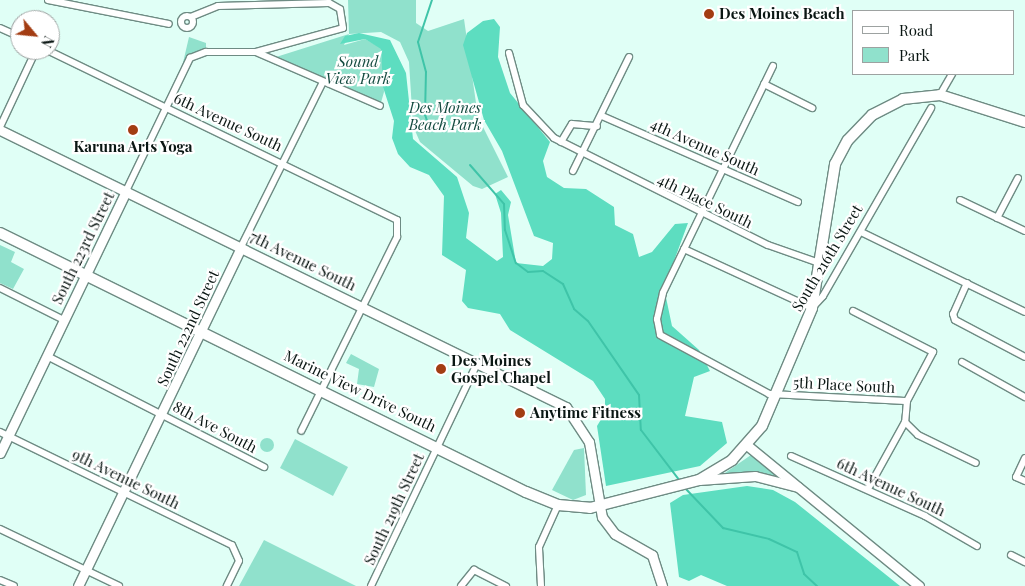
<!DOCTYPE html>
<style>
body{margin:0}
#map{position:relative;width:1025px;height:586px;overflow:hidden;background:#e0fff6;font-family:"Playfair Display",serif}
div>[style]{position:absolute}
.green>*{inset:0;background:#90e1cc}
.round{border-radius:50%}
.forest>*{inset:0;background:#5dddc0}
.stream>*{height:2px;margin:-1px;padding:0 1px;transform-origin:1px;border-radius:1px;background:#3fc4a8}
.roads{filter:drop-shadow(1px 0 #6e8b83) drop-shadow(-1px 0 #6e8b83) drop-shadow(0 1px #6e8b83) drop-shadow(0 -1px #6e8b83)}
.street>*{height:6px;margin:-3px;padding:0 3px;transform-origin:3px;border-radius:3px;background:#fff}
.street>.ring{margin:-3px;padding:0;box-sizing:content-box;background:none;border:6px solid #fff;border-radius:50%}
.secondary>*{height:9px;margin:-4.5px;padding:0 4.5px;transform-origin:4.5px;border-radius:4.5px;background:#fff}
.primary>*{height:10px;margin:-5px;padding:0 5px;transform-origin:5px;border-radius:5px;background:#fff}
.dots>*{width:14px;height:14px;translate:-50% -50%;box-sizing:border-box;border:2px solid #fff;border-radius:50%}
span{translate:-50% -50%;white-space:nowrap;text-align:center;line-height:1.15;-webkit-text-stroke:4.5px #fff;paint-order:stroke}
.poi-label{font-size:15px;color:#0a1613;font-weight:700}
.left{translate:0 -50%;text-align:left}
.park-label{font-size:15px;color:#144b40;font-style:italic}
.street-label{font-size:15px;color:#0a1613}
.legend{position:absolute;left:852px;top:10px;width:162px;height:65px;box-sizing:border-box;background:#fff;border:1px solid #9da2a1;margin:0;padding:6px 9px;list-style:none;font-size:15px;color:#0a1613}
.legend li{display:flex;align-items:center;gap:10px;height:25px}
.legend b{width:25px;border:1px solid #9da2a1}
.north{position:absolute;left:10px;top:10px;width:50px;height:50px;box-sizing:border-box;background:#fff;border:1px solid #9da2a1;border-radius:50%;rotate:118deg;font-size:14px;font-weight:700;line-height:20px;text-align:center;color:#0a1613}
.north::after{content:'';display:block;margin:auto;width:18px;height:22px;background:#a33d13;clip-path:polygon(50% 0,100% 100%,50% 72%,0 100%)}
</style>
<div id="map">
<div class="green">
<i style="clip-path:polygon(348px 0,416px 0,416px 23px,428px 31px,464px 19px,478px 117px,508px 177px,482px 189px,473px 186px,420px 142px,413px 126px,409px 62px,400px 42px,381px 32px,349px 34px,344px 45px,365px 39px,381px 48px,384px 92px,380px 106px,276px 57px,349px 34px)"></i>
<i style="clip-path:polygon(189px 37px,206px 43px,206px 52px,182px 67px)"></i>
<i style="clip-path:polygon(0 245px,15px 252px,11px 262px,24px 269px,13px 289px,0 283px)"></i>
<i style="clip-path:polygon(351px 354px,379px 369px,374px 387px,357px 384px,359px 369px,346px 363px)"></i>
<i class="round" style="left:260px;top:438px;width:14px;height:14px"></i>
<i style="clip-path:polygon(295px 439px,348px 467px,333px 496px,280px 468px)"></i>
<i style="clip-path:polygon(584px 448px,586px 495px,573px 500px,552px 490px,574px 450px)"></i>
<i style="clip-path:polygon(751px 455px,791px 481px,763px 474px,722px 475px)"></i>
<i style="clip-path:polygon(264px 540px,356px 586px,239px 586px)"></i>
</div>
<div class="forest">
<i style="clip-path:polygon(494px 19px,500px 27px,498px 57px,510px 93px,550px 142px,543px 161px,547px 177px,564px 188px,586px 189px,614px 207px,615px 225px,633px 234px,639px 257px,652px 252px,675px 224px,688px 223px,664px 288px,672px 326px,699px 350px,710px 371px,694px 377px,685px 416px,722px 422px,727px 443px,700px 466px,606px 486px,597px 426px,605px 413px,605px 399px,593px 381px,510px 330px,500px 314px,468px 308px,462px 301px,466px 270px,442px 255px,444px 196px,429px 175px,410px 167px,398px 154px,392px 138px,394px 121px,383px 87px,381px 49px,365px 39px,340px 44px,345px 36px,359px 33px,390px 40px,406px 73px,413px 139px,457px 177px,469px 213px,466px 238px,497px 261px,503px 257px,501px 213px,495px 194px,501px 190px,511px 202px,508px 215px,516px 263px,543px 266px,552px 259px,553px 243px,534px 236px,502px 151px,484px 120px,463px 45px,467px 33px,483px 21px)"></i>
<i style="clip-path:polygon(747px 486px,773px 490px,795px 502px,900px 586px,727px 586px,701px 575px,689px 581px,679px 577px,670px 503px,683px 495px)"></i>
</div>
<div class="stream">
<i style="left:430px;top:130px;width:16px;rotate:-108deg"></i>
<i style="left:425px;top:115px;width:43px;rotate:-88.7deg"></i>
<i style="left:426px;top:72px;width:31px;rotate:-105deg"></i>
<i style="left:418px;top:42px;width:44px;rotate:-71.6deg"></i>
<i style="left:470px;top:165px;width:52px;rotate:48.9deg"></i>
<i style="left:504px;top:204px;width:26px;rotate:88deg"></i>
<i style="left:505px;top:230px;width:35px;rotate:72deg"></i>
<i style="left:516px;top:263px;width:15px;rotate:37deg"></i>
<i style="left:528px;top:272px;width:15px;rotate:-4deg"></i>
<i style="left:543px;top:271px;width:24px;rotate:33deg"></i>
<i style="left:563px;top:284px;width:27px;rotate:66deg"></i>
<i style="left:574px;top:309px;width:18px;rotate:41deg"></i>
<i style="left:588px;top:321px;width:90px;rotate:55.4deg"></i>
<i style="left:639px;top:395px;width:35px;rotate:87deg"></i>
<i style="left:641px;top:430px;width:64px;rotate:52.6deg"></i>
<i style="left:684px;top:487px;width:57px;rotate:46.4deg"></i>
<i style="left:723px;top:528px;width:47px;rotate:13.4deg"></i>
<i style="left:769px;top:539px;width:31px;rotate:25deg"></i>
<i style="left:797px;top:552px;width:23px;rotate:72deg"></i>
<i style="left:804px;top:574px;width:18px;rotate:43deg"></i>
</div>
<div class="roads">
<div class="street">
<i style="left:48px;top:0;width:123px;rotate:11.2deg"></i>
<i class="ring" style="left:181px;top:16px;width:6px;height:6px"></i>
<i style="left:0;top:28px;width:22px;rotate:24deg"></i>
<i style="left:47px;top:50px;width:389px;rotate:25.9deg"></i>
<i style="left:397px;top:220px;width:17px;rotate:90deg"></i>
<i style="left:397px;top:237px;width:216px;rotate:116.3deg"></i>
<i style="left:256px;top:52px;width:135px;rotate:23.5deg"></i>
<i style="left:509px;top:53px;width:54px;rotate:74.9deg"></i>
<i style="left:523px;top:105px;width:45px;rotate:46.8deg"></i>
<i style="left:554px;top:138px;width:239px;rotate:26.6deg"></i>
<i style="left:768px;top:245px;width:54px;rotate:19.4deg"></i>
<i style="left:773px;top:66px;width:252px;rotate:115.9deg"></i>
<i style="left:663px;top:293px;width:27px;rotate:103deg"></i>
<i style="left:657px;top:319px;width:16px;rotate:79deg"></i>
<i style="left:660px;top:335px;width:124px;rotate:28.4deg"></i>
<i style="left:769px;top:394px;width:138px;rotate:2.9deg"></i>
<i style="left:764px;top:84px;width:54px;rotate:26.6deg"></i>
<i style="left:940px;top:95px;width:24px;rotate:-60deg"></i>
<i style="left:602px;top:116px;width:214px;rotate:23.7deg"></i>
<i style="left:0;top:127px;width:85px;rotate:-64.9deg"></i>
<i style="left:561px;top:142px;width:21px;rotate:-59deg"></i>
<i style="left:572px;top:124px;width:25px;rotate:5deg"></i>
<i style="left:573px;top:171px;width:127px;rotate:-63.8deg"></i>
<i style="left:126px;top:191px;width:148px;rotate:-64.3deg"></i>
<i style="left:190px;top:58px;width:17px;rotate:-21deg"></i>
<i style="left:206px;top:52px;width:50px"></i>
<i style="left:256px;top:52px;width:90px;rotate:-15.4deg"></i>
<i style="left:343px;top:28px;width:19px;rotate:-99deg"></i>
<i style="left:340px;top:9px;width:13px;rotate:-151deg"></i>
<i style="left:329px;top:3px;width:111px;rotate:178.5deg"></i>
<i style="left:218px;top:6px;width:29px;rotate:158deg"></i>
<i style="left:960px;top:200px;width:72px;rotate:25.5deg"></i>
<i style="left:997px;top:218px;width:45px;rotate:-62.3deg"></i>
<i style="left:861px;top:232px;width:182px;rotate:26deg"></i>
<i style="left:241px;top:247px;width:184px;rotate:-63.6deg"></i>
<i style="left:684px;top:249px;width:141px;rotate:24.7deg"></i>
<i style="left:812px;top:308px;width:16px;rotate:-47deg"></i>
<i style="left:823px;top:296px;width:217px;rotate:-60.1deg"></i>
<i style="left:967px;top:283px;width:34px;rotate:114deg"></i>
<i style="left:953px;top:314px;width:6px;rotate:72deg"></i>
<i style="left:955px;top:320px;width:79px;rotate:27.9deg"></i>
<i style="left:0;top:288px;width:72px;rotate:26.6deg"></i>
<i style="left:853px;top:311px;width:90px;rotate:27.1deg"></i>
<i style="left:933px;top:352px;width:55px;rotate:118deg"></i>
<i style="left:907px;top:401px;width:21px;rotate:95deg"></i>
<i style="left:905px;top:422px;width:77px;rotate:118.9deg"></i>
<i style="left:47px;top:356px;width:244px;rotate:27.1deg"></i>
<i style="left:962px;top:362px;width:72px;rotate:29.1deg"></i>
<i style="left:905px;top:422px;width:18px;rotate:45deg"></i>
<i style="left:918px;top:435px;width:64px;rotate:25.8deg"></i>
<i style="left:0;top:432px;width:258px;rotate:26deg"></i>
<i style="left:232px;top:545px;width:17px;rotate:66deg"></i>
<i style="left:239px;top:561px;width:28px;rotate:116deg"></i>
<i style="left:791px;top:456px;width:147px;rotate:24.1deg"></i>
<i style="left:925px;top:516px;width:60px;rotate:30deg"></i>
<i style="left:1025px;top:458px;width:21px;rotate:115deg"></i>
<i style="left:1016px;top:477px;width:10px;rotate:24deg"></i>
<i style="left:0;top:529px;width:132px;rotate:25.6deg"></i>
<i style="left:1011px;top:555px;width:16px;rotate:27deg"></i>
<i style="left:0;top:580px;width:15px;rotate:23deg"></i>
<i style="left:371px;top:586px;width:248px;rotate:-64.5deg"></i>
<i style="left:461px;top:586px;width:21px;rotate:-51deg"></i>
<i style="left:474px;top:570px;width:36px;rotate:27deg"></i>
<i style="left:541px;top:586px;width:39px;rotate:-93deg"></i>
<i style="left:539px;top:547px;width:46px;rotate:-65.7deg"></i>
</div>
<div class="secondary">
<i style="left:0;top:130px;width:630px;rotate:26.08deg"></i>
<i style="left:566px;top:407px;width:42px;rotate:56.7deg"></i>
<i style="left:589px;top:442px;width:76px;rotate:80.2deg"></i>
<i style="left:602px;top:517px;width:21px;rotate:53deg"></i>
<i style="left:615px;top:534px;width:43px;rotate:29.6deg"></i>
<i style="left:652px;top:555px;width:33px;rotate:72deg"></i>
<i style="left:748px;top:446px;width:221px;rotate:39.3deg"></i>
<i style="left:0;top:453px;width:291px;rotate:-64.3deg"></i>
<i style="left:699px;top:480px;width:56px;rotate:-4.1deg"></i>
<i style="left:755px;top:476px;width:44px;rotate:14.3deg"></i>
<i style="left:78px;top:586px;width:376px;rotate:-64.3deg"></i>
</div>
<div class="primary">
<i style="left:0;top:233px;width:586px;rotate:26.22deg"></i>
<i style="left:526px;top:492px;width:35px;rotate:22deg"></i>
<i style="left:558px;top:505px;width:32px;rotate:5deg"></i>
<i style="left:590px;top:508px;width:113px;rotate:-14.4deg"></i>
<i style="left:699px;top:480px;width:39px;rotate:-31deg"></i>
<i style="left:732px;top:460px;width:45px;rotate:-48.6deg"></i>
<i style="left:762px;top:426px;width:128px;rotate:-67deg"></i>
<i style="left:812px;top:308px;width:146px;rotate:-80.9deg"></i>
<i style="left:835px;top:164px;width:27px;rotate:-62deg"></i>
<i style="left:848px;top:140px;width:35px;rotate:-46deg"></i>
<i style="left:872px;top:115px;width:35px;rotate:-27deg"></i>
<i style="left:903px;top:99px;width:37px;rotate:-6deg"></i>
<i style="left:940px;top:95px;width:89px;rotate:17.6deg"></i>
</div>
</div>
<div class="dots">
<i style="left:709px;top:14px;background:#a33d13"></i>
<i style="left:133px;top:130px;background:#a33d13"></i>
<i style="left:441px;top:369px;background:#a33d13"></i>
<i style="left:520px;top:413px;background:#a33d13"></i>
</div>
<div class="poi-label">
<span class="left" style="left:719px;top:14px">Des Moines Beach</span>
<span style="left:133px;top:147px">Karuna Arts Yoga</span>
<span class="left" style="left:451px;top:369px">Des Moines<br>Gospel Chapel</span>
<span class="left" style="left:530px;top:413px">Anytime Fitness</span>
</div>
<div class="park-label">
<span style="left:358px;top:70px">Sound<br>View Park</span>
<span style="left:445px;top:116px">Des Moines<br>Beach Park</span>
</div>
<div class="street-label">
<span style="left:228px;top:122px;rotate:25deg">6th Avenue South</span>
<span style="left:705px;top:147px;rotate:24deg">4th Avenue South</span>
<span style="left:705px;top:201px;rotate:26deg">4th Place South</span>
<span style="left:83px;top:248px;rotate:-64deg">South 223rd Street</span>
<span style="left:827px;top:258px;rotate:-59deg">South 216th Street</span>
<span style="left:303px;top:261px;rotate:26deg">7th Avenue South</span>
<span style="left:188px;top:328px;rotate:-65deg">South 222nd Street</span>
<span style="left:844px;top:385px;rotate:3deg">5th Place South</span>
<span style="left:360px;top:391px;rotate:26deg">Marine View Drive South</span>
<span style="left:215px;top:427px;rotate:28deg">8th Ave South</span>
<span style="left:126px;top:479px;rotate:26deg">9th Avenue South</span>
<span style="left:891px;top:487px;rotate:25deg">6th Avenue South</span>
<span style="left:394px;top:509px;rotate:-65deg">South 219th Street</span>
</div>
<ul class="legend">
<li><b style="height:6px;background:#fff"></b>Road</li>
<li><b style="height:14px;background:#90e1cc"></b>Park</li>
</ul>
<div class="north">N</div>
</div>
